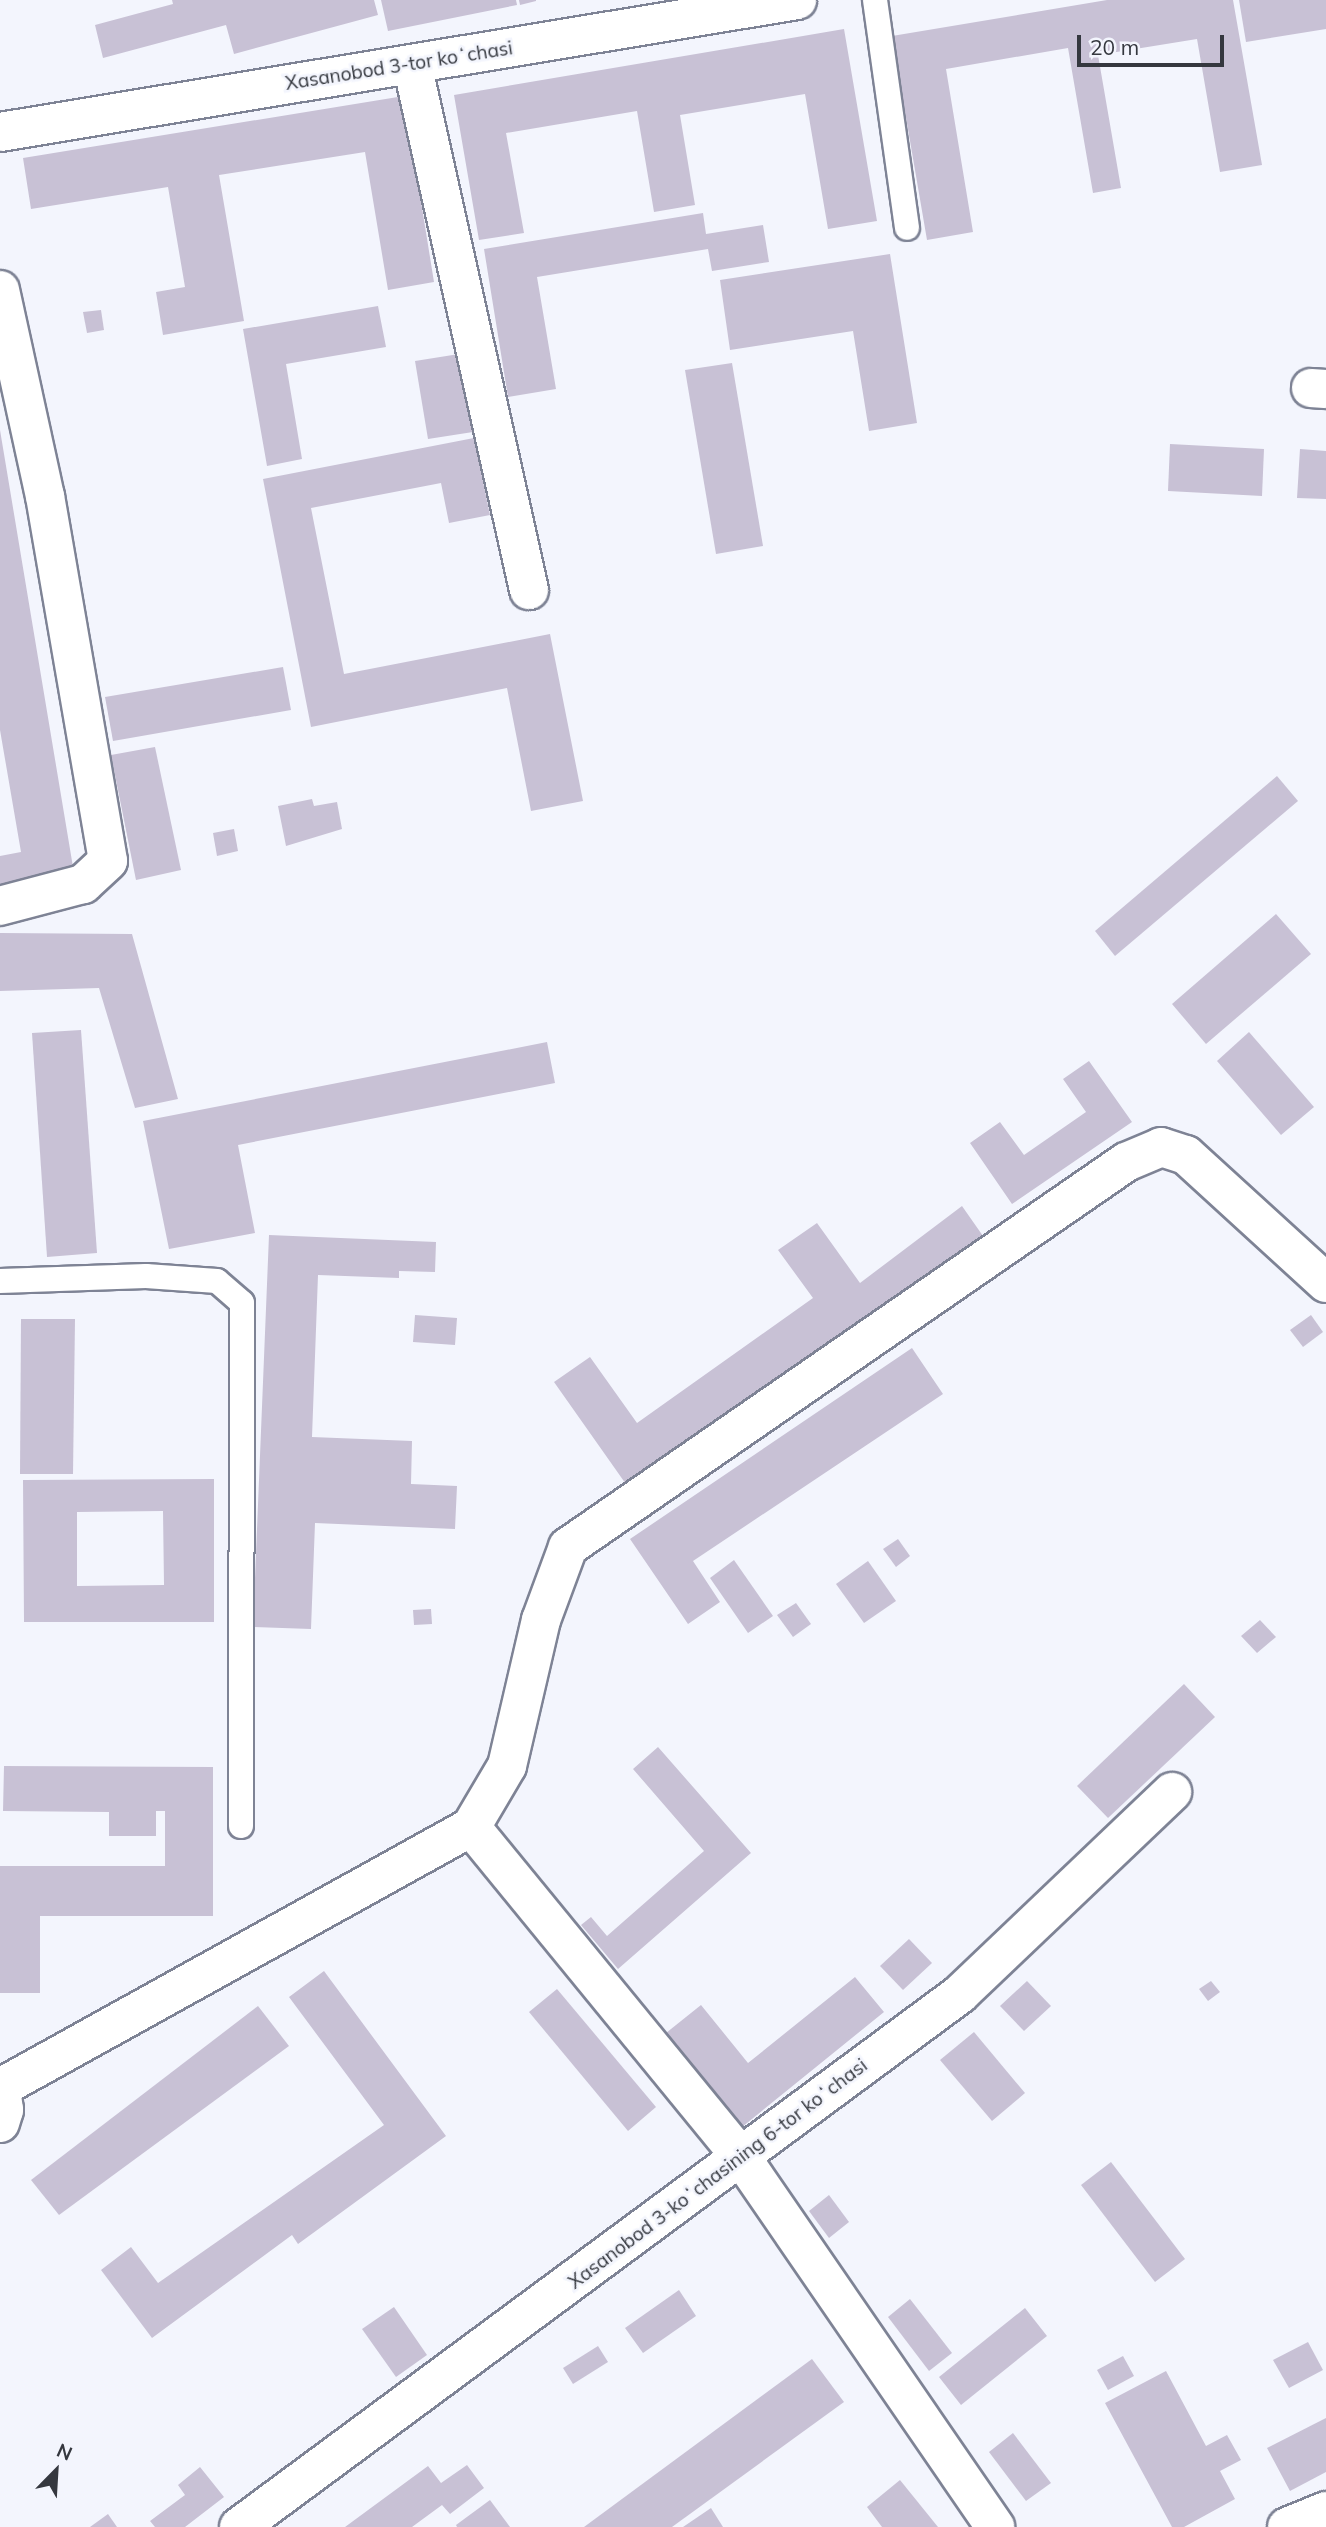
<!DOCTYPE html>
<meta charset="utf-8">
<style>
body{margin:0}
#map{position:relative;width:1326px;height:2527px;overflow:hidden;background:#f3f5fd;font-family:Mulish,sans-serif}
div>[style]{position:absolute}
.building>*{inset:0;background:#c8c1d5}
.roads{filter:drop-shadow(2px 0 #7e8395) drop-shadow(-2px 0 #7e8395) drop-shadow(0 2px #7e8395) drop-shadow(0 -2px #7e8395)}
.service>*{height:24px;margin:-12px;padding:0 12px;transform-origin:12px;border-radius:12px;background:#fff}
.minor>*{height:38px;margin:-19px;padding:0 19px;transform-origin:19px;border-radius:19px;background:#fff}
span{translate:-50% -50%;white-space:nowrap;text-align:center;line-height:1.15;-webkit-text-stroke:5px #f3f5fd;paint-order:stroke}
.street-label{font-size:19px;color:#35383f}
.north{position:absolute;left:21px;top:2436px;width:70px;height:70px;-webkit-text-stroke:5px #f3f5fd;paint-order:stroke;rotate:24deg;font-size:19px;font-weight:700;line-height:28px;text-align:center;color:#35383f}
.north::after{content:'';display:block;margin:auto;width:24px;height:32px;background:#35383f;clip-path:polygon(50% 0,100% 100%,50% 72%,0 100%)}
.scale{position:absolute;left:1077px;top:35px;width:147px;height:32px;box-sizing:border-box;border:4px solid #35383f;border-top:0;padding-left:9px;font-size:21px;line-height:24px;white-space:nowrap;color:#35383f;-webkit-text-stroke:5px #f3f5fd;paint-order:stroke}
</style>
<div id="map">
<div class="building">
<i style="clip-path:polygon(172px 0,374px 0,378px 15px,234px 54px,226px 25px,103px 58px,95px 25px,173px 4px)"></i>
<i style="clip-path:polygon(381px 0,516px 0,517px 5px,388px 31px)"></i>
<i style="clip-path:polygon(519px 0,536px 0,536px 1px,520px 5px)"></i>
<i style="clip-path:polygon(1107px 0,1233px 0,1262px 165px,1220px 172px,1197px 39px,1098px 55px,1121px 188px,1093px 193px,1068px 48px,946px 69px,973px 232px,927px 240px,892px 36px)"></i>
<i style="clip-path:polygon(1239px 0,1326px 0,1326px 29px,1246px 42px)"></i>
<i style="clip-path:polygon(844px 29px,877px 221px,828px 229px,805px 94px,680px 115px,695px 205px,654px 212px,637px 111px,506px 133px,524px 233px,479px 240px,454px 95px)"></i>
<i style="clip-path:polygon(404px 96px,434px 282px,388px 290px,365px 152px,219px 175px,244px 321px,163px 335px,156px 292px,185px 287px,168px 187px,31px 209px,23px 158px)"></i>
<i style="clip-path:polygon(703px 213px,706px 234px,763px 225px,769px 262px,712px 271px,708px 249px,537px 277px,556px 389px,508px 397px,484px 249px)"></i>
<i style="clip-path:polygon(890px 254px,917px 423px,869px 431px,853px 331px,730px 350px,720px 280px)"></i>
<i style="clip-path:polygon(378px 306px,386px 347px,286px 364px,302px 459px,267px 466px,243px 329px)"></i>
<i style="clip-path:polygon(101px 310px,104px 330px,87px 333px,83px 312px)"></i>
<i style="clip-path:polygon(459px 354px,473px 432px,428px 439px,415px 361px)"></i>
<i style="clip-path:polygon(732px 363px,763px 546px,716px 554px,685px 370px)"></i>
<i style="clip-path:polygon(0 430px,75px 879px,0 892px,0 856px,21px 852px,0 730px)"></i>
<i style="clip-path:polygon(474px 438px,490px 515px,449px 523px,441px 483px,311px 508px,344px 674px,550px 634px,583px 801px,531px 811px,507px 688px,311px 727px,263px 479px)"></i>
<i style="clip-path:polygon(1170px 444px,1264px 449px,1262px 496px,1168px 491px)"></i>
<i style="clip-path:polygon(1300px 449px,1326px 451px,1326px 499px,1297px 498px)"></i>
<i style="clip-path:polygon(283px 667px,291px 710px,113px 741px,105px 697px)"></i>
<i style="clip-path:polygon(155px 747px,181px 870px,136px 880px,111px 755px)"></i>
<i style="clip-path:polygon(1277px 776px,1298px 801px,1115px 956px,1095px 931px)"></i>
<i style="clip-path:polygon(312px 799px,314px 806px,337px 802px,342px 829px,286px 846px,278px 806px)"></i>
<i style="clip-path:polygon(234px 829px,238px 851px,217px 856px,213px 833px)"></i>
<i style="clip-path:polygon(1276px 914px,1311px 954px,1206px 1044px,1172px 1004px)"></i>
<i style="clip-path:polygon(0 933px,132px 934px,178px 1099px,135px 1108px,99px 988px,0 991px)"></i>
<i style="clip-path:polygon(81px 1030px,97px 1253px,47px 1257px,32px 1033px)"></i>
<i style="clip-path:polygon(1249px 1032px,1314px 1107px,1281px 1135px,1217px 1061px)"></i>
<i style="clip-path:polygon(547px 1042px,555px 1083px,238px 1145px,255px 1233px,169px 1249px,143px 1121px)"></i>
<i style="clip-path:polygon(1089px 1061px,1132px 1122px,1012px 1204px,970px 1143px,1000px 1122px,1024px 1155px,1086px 1112px,1063px 1079px)"></i>
<i style="clip-path:polygon(962px 1206px,983px 1236px,628px 1487px,554px 1382px,590px 1357px,637px 1423px,813px 1298px,778px 1250px,817px 1223px,860px 1283px)"></i>
<i style="clip-path:polygon(269px 1235px,436px 1242px,435px 1272px,399px 1271px,399px 1278px,318px 1275px,312px 1437px,412px 1441px,411px 1484px,457px 1486px,455px 1529px,315px 1523px,311px 1629px,253px 1627px)"></i>
<i style="clip-path:polygon(415px 1315px,457px 1318px,455px 1345px,413px 1342px)"></i>
<i style="clip-path:polygon(1311px 1315px,1323px 1332px,1303px 1347px,1290px 1330px)"></i>
<i style="clip-path:polygon(21px 1319px,75px 1319px,73px 1474px,20px 1474px)"></i>
<i style="clip-path:polygon(912px 1348px,943px 1394px,693px 1561px,720px 1602px,688px 1624px,630px 1539px)"></i>
<i style="clip-path:polygon(evenodd,214px 1479px,214px 1622px,24px 1622px,23px 1480px,214px 1479px,163px 1511px,164px 1585px,77px 1586px,77px 1512px,163px 1511px)"></i>
<i style="clip-path:polygon(898px 1539px,910px 1556px,896px 1567px,883px 1549px)"></i>
<i style="clip-path:polygon(734px 1560px,773px 1616px,748px 1633px,710px 1578px)"></i>
<i style="clip-path:polygon(868px 1561px,896px 1601px,864px 1623px,836px 1584px)"></i>
<i style="clip-path:polygon(796px 1603px,811px 1624px,793px 1637px,777px 1615px)"></i>
<i style="clip-path:polygon(431px 1609px,432px 1624px,414px 1625px,413px 1610px)"></i>
<i style="clip-path:polygon(1260px 1620px,1276px 1637px,1257px 1653px,1241px 1636px)"></i>
<i style="clip-path:polygon(1184px 1684px,1215px 1717px,1108px 1818px,1077px 1786px)"></i>
<i style="clip-path:polygon(658px 1747px,751px 1853px,618px 1969px,581px 1925px,591px 1917px,607px 1936px,704px 1851px,633px 1769px)"></i>
<i style="clip-path:polygon(4px 1766px,213px 1767px,213px 1916px,40px 1916px,40px 1993px,0 1993px,0 1866px,165px 1866px,165px 1811px,156px 1811px,156px 1836px,109px 1836px,109px 1812px,3px 1811px)"></i>
<i style="clip-path:polygon(909px 1939px,932px 1963px,903px 1990px,880px 1966px)"></i>
<i style="clip-path:polygon(324px 1971px,446px 2136px,298px 2244px,292px 2235px,152px 2338px,101px 2270px,131px 2247px,158px 2283px,384px 2125px,289px 1997px)"></i>
<i style="clip-path:polygon(855px 1977px,884px 2012px,742px 2127px,666px 2033px,701px 2005px,748px 2063px)"></i>
<i style="clip-path:polygon(1027px 1981px,1051px 2006px,1024px 2031px,1000px 2006px)"></i>
<i style="clip-path:polygon(1211px 1981px,1220px 1992px,1208px 2001px,1199px 1989px)"></i>
<i style="clip-path:polygon(557px 1989px,656px 2107px,628px 2131px,529px 2012px)"></i>
<i style="clip-path:polygon(258px 2006px,289px 2046px,59px 2215px,31px 2180px)"></i>
<i style="clip-path:polygon(974px 2032px,1025px 2093px,992px 2121px,940px 2060px)"></i>
<i style="clip-path:polygon(1111px 2162px,1185px 2259px,1155px 2282px,1081px 2185px)"></i>
<i style="clip-path:polygon(829px 2195px,849px 2222px,829px 2238px,809px 2211px)"></i>
<i style="clip-path:polygon(679px 2290px,696px 2316px,643px 2353px,625px 2328px)"></i>
<i style="clip-path:polygon(910px 2299px,952px 2353px,929px 2371px,888px 2317px)"></i>
<i style="clip-path:polygon(394px 2307px,427px 2355px,396px 2377px,362px 2329px)"></i>
<i style="clip-path:polygon(1025px 2308px,1047px 2336px,961px 2405px,939px 2377px)"></i>
<i style="clip-path:polygon(1308px 2342px,1323px 2370px,1289px 2388px,1273px 2360px)"></i>
<i style="clip-path:polygon(598px 2346px,608px 2362px,573px 2384px,563px 2368px)"></i>
<i style="clip-path:polygon(1123px 2356px,1134px 2376px,1108px 2390px,1097px 2370px)"></i>
<i style="clip-path:polygon(812px 2359px,844px 2402px,672px 2527px,584px 2527px)"></i>
<i style="clip-path:polygon(1166px 2371px,1206px 2446px,1227px 2435px,1241px 2460px,1220px 2471px,1235px 2499px,1184px 2527px,1172px 2527px,1105px 2403px)"></i>
<i style="clip-path:polygon(1326px 2418px,1326px 2472px,1290px 2491px,1267px 2448px)"></i>
<i style="clip-path:polygon(1013px 2433px,1051px 2483px,1026px 2501px,989px 2452px)"></i>
<i style="clip-path:polygon(467px 2465px,484px 2488px,450px 2514px,442px 2505px,412px 2527px,345px 2527px,428px 2466px,441px 2483px)"></i>
<i style="clip-path:polygon(200px 2467px,224px 2497px,185px 2527px,155px 2527px,150px 2521px,185px 2495px,178px 2485px)"></i>
<i style="clip-path:polygon(900px 2480px,938px 2527px,882px 2527px,867px 2507px)"></i>
<i style="clip-path:polygon(490px 2500px,510px 2527px,457px 2527px,456px 2525px)"></i>
<i style="clip-path:polygon(711px 2508px,723px 2527px,683px 2527px)"></i>
<i style="clip-path:polygon(108px 2514px,117px 2527px,90px 2527px)"></i>
</div>
<div class="roads">
<div class="service">
<i style="left:875px;top:0;width:230px;rotate:82deg"></i>
<i style="left:0;top:1281px;width:146px;rotate:-2deg"></i>
<i style="left:146px;top:1276px;width:71px;rotate:4deg"></i>
<i style="left:217px;top:1281px;width:33px;rotate:41deg"></i>
<i style="left:242px;top:1303px;width:523px;rotate:90.11deg"></i>
</div>
<div class="minor">
<i style="left:412px;top:64px;width:539px;rotate:77.46deg"></i>
<i style="left:0;top:132px;width:808px;rotate:-9.4deg"></i>
<i style="left:0;top:290px;width:211px;rotate:77.7deg"></i>
<i style="left:45px;top:496px;width:370px;rotate:80.2deg"></i>
<i style="left:108px;top:861px;width:34px;rotate:137deg"></i>
<i style="left:83px;top:884px;width:86px;rotate:165.2deg"></i>
<i style="left:1311px;top:388px;width:15px;rotate:4deg"></i>
<i style="left:471px;top:1827px;width:426px;rotate:50.7deg"></i>
<i style="left:741px;top:2157px;width:449px;rotate:55.5deg"></i>
<i style="left:0;top:2088px;width:538px;rotate:-28.99deg"></i>
<i style="left:471px;top:1827px;width:71px;rotate:-59.5deg"></i>
<i style="left:507px;top:1766px;width:150px;rotate:-76.9deg"></i>
<i style="left:541px;top:1620px;width:78px;rotate:-69.7deg"></i>
<i style="left:568px;top:1547px;width:678px;rotate:-34.6deg"></i>
<i style="left:1126px;top:1162px;width:38px;rotate:-23deg"></i>
<i style="left:1161px;top:1147px;width:26px;rotate:18deg"></i>
<i style="left:1186px;top:1155px;width:190px;rotate:42.4deg"></i>
<i style="left:0;top:2123px;width:14px;rotate:-73deg"></i>
<i style="left:4px;top:2110px;width:21px;rotate:-98deg"></i>
<i style="left:239px;top:2527px;width:897px;rotate:-36.47deg"></i>
<i style="left:960px;top:1994px;width:293px;rotate:-43.6deg"></i>
<i style="left:1287px;top:2527px;width:42px;rotate:-22.3deg"></i>
</div>
</div>
<div class="street-label">
<span style="left:399px;top:66px;rotate:-9deg">Xasanobod 3-tor koʻchasi</span>
<span style="left:718px;top:2174px;rotate:-37deg">Xasanobod 3-koʻchasining 6-tor koʻchasi</span>
</div>
<div class="north">N</div>
<div class="scale">20 m</div>
</div>
